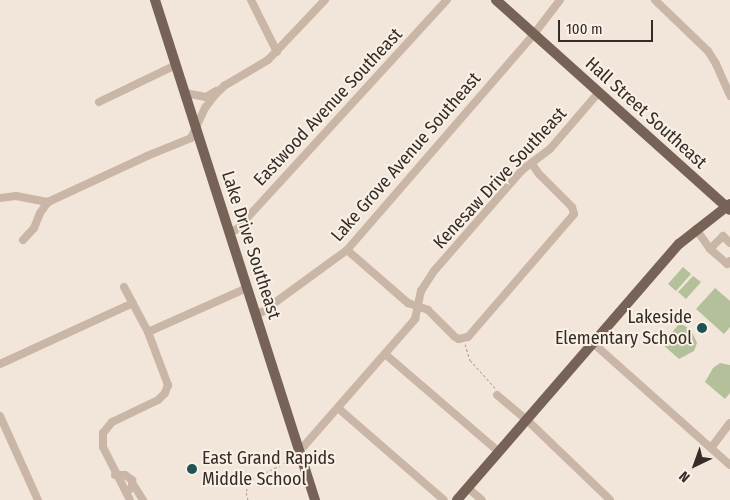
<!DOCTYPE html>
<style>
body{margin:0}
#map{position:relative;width:730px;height:500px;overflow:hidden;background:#f1e6d9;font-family:"Fira Sans Condensed",sans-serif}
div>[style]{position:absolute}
.green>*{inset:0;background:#b3c09a}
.path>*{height:1px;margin-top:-0.5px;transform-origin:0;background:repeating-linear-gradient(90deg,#b5a090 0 2.5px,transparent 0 5px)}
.minor>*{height:8px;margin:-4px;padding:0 4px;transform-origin:4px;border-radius:4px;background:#c9b6a6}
.major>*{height:10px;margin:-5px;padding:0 5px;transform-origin:5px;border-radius:5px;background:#776258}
.dots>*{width:14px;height:14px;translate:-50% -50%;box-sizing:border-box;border:2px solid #f9f0e6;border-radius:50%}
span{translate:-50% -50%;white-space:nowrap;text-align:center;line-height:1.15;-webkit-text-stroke:4px #f9f0e6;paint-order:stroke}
.street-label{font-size:18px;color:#352b27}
.poi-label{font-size:18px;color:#352b27}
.right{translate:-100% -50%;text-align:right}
.left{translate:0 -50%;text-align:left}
.north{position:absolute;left:670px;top:440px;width:50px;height:50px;-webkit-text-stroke:4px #f9f0e6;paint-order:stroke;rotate:222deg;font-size:14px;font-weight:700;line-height:20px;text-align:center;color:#352b27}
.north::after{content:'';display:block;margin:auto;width:18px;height:22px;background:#352b27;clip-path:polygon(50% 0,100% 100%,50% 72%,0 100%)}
.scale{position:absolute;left:558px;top:20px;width:95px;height:22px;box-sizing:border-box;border:2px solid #352b27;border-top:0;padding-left:6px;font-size:15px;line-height:18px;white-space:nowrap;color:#352b27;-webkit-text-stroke:4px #f9f0e6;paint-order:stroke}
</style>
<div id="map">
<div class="green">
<i style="clip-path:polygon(683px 267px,691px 274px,676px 291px,668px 284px)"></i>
<i style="clip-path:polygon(693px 276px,701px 282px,686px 299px,678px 292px)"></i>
<i style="clip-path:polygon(715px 288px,730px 301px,730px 327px,724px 334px,696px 309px)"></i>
<i style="clip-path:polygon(680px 323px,691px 330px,697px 343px,694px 351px,679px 359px,662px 344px)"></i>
<i style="clip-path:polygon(720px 363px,730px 365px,730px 393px,725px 399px,705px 382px,713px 368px)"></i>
</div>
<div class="path">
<i style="left:465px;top:344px;width:17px;rotate:73deg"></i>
<i style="left:470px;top:360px;width:39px;rotate:48deg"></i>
<i style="left:248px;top:500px;width:9px;rotate:-103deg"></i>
<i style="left:246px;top:491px;width:13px;rotate:-63deg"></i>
<i style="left:252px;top:479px;width:46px;rotate:-26deg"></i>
</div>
<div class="minor">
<i style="left:251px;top:0;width:58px;rotate:63.4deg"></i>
<i style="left:655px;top:0;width:74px;rotate:43.9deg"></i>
<i style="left:708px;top:51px;width:15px;rotate:58deg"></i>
<i style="left:716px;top:64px;width:35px;rotate:66deg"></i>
<i style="left:185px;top:93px;width:21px;rotate:11deg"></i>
<i style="left:206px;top:97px;width:12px;rotate:-31deg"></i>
<i style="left:99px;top:102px;width:85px;rotate:-25.7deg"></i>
<i style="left:0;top:198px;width:16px;rotate:-7deg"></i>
<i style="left:16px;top:196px;width:33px;rotate:11deg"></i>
<i style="left:696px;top:229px;width:24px;rotate:55deg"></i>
<i style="left:230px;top:232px;width:6px;rotate:-18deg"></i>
<i style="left:236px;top:230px;width:312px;rotate:-47.5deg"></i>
<i style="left:23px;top:240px;width:16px;rotate:-47deg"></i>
<i style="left:34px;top:228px;width:16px;rotate:-68deg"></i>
<i style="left:40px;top:213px;width:14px;rotate:-54deg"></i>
<i style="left:48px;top:202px;width:109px;rotate:-24.9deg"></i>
<i style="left:147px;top:156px;width:48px;rotate:-22.2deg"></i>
<i style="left:191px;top:138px;width:33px;rotate:-65deg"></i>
<i style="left:205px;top:108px;width:15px;rotate:-53deg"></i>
<i style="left:214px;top:96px;width:14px;rotate:-45deg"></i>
<i style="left:224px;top:86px;width:51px;rotate:-30.6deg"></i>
<i style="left:268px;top:60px;width:83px;rotate:-46.5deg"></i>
<i style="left:730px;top:243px;width:10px;rotate:-135deg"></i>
<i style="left:723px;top:236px;width:18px;rotate:135deg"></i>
<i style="left:710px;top:249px;width:23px;rotate:41deg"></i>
<i style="left:727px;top:264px;width:4px;rotate:-45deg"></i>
<i style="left:347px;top:250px;width:81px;rotate:41deg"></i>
<i style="left:408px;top:303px;width:21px;rotate:19deg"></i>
<i style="left:428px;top:310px;width:38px;rotate:45deg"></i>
<i style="left:455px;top:337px;width:4px;rotate:27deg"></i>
<i style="left:459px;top:339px;width:9px;rotate:-13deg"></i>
<i style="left:468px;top:337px;width:162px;rotate:-49.2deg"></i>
<i style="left:574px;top:214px;width:7px;rotate:-106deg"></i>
<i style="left:572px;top:207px;width:47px;rotate:-135deg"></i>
<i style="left:539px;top:174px;width:12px;rotate:-125deg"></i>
<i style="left:124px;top:287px;width:51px;rotate:61.9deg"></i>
<i style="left:148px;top:332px;width:57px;rotate:69.3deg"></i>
<i style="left:168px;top:385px;width:9px;rotate:111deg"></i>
<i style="left:165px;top:393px;width:10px;rotate:135deg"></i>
<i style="left:158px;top:400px;width:51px;rotate:154.4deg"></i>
<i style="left:112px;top:422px;width:14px;rotate:129deg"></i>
<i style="left:103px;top:433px;width:14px;rotate:90deg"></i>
<i style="left:103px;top:447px;width:59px;rotate:63deg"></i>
<i style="left:256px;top:314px;width:6px;rotate:-18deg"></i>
<i style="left:262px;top:312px;width:105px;rotate:-36.1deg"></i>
<i style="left:347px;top:250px;width:286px;rotate:-49.1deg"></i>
<i style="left:534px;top:34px;width:43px;rotate:-52.6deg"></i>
<i style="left:148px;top:332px;width:108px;rotate:-24deg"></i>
<i style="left:593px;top:343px;width:183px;rotate:41.7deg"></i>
<i style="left:385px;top:354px;width:150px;rotate:40.7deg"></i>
<i style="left:0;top:364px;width:146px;rotate:-24.6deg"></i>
<i style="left:497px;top:395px;width:39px;rotate:40deg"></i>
<i style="left:527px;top:420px;width:115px;rotate:43.9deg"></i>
<i style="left:338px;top:408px;width:140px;rotate:41deg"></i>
<i style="left:0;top:416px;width:92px;rotate:65.7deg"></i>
<i style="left:299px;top:447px;width:5px;rotate:-11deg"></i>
<i style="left:304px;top:446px;width:169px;rotate:-48.8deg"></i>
<i style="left:415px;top:319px;width:29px;rotate:-78deg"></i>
<i style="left:421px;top:291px;width:24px;rotate:-57deg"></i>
<i style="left:434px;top:271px;width:134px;rotate:-48.9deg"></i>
<i style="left:522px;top:170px;width:35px;rotate:-37deg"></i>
<i style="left:550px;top:149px;width:75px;rotate:-49.3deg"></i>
<i style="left:711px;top:448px;width:31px;rotate:-53deg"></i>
<i style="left:115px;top:475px;width:10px"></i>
<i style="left:125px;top:475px;width:9px;rotate:36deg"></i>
<i style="left:132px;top:480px;width:7px;rotate:90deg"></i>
<i style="left:132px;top:487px;width:8px;rotate:135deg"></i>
<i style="left:133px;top:484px;width:19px;rotate:58deg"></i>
<i style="left:468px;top:488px;width:18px;rotate:41deg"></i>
</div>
<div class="major">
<i style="left:155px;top:0;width:525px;rotate:72.26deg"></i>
<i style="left:496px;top:0;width:314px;rotate:41.9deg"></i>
<i style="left:457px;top:500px;width:339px;rotate:-49.1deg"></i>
<i style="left:679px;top:244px;width:65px;rotate:-38.1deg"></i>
</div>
<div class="dots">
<i style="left:702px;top:328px;background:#1d5256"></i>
<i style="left:192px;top:469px;background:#1d5256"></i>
</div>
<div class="street-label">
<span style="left:328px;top:107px;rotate:-47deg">Eastwood Avenue Southeast</span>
<span style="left:646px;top:113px;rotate:42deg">Hall Street Southeast</span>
<span style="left:406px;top:157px;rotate:-49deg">Lake Grove Avenue Southeast</span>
<span style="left:500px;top:178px;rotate:-47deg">Kenesaw Drive Southeast</span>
<span style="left:251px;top:245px;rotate:72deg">Lake Drive Southeast</span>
</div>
<div class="poi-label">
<span class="right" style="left:692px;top:328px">Lakeside<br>Elementary School</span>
<span class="left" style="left:202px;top:469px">East Grand Rapids<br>Middle School</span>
</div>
<div class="north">N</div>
<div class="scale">100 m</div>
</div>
